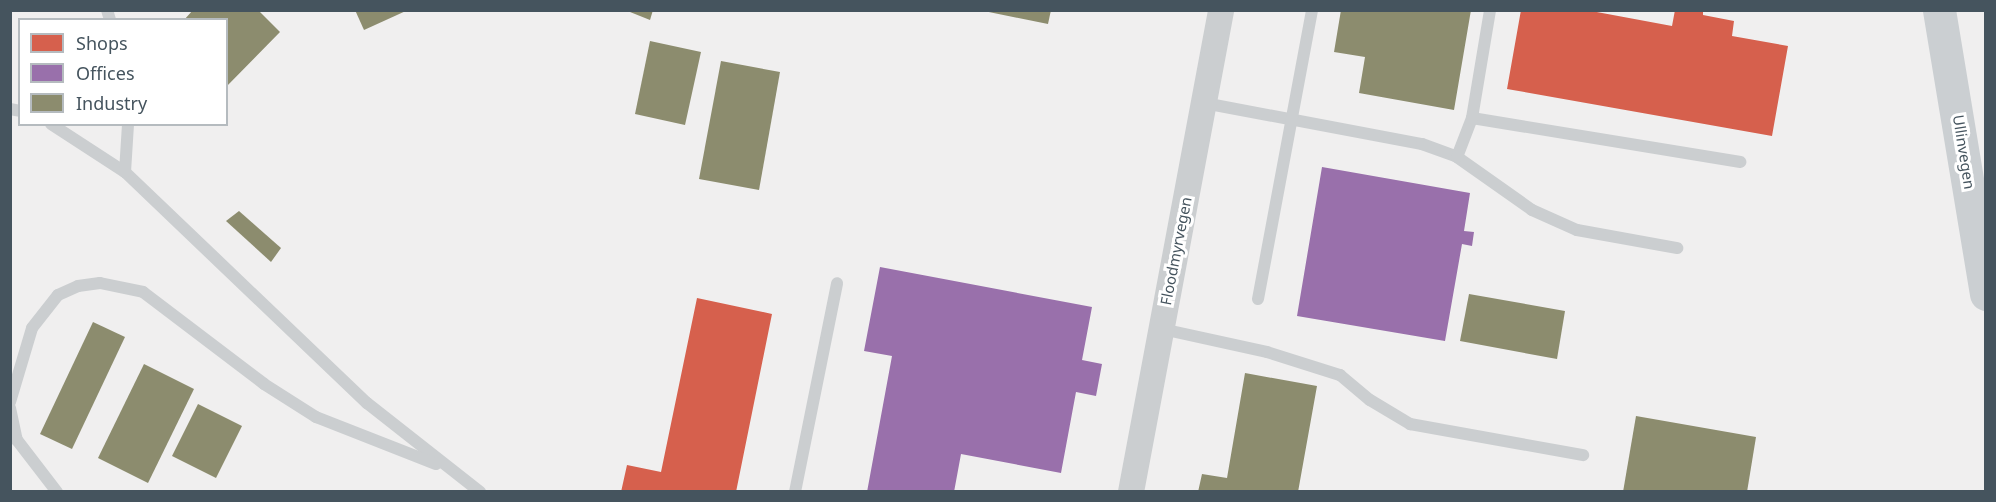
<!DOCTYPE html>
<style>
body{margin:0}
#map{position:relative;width:1996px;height:502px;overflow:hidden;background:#f0efef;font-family:"Noto Sans",sans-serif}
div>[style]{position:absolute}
.shops>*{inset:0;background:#d6604d}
.offices>*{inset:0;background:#9970ab}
.industry>*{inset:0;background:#8c8c6e}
.lane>*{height:12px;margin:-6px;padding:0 6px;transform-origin:6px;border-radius:6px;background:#cbced0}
.street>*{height:26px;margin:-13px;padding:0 13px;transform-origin:13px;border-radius:13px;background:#cbced0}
.secondary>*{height:33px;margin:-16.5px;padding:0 16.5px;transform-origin:16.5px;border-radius:16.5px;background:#cbcfd2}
span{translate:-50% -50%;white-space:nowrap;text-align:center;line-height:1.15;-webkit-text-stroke:6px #fff;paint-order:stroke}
.street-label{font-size:15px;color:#45545e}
.frame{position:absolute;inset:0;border:12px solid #45545e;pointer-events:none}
.legend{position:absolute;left:18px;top:18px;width:210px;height:108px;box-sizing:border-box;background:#fff;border:2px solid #b5bbbf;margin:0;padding:8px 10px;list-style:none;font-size:18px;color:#45545e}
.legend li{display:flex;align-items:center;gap:12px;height:30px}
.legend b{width:30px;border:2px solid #b5bbbf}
</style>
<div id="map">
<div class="shops">
<i style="clip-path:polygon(1521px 10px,1586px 10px,1672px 26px,1675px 10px,1703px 10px,1703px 15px,1734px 21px,1732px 36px,1788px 46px,1772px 136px,1507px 89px)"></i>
<i style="clip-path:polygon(697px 298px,772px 314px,736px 492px,621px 492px,627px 465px,661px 472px)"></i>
</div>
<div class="offices">
<i style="clip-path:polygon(1322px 167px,1470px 193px,1464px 231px,1474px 232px,1472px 246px,1462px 244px,1445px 341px,1297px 316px)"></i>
<i style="clip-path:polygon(880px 267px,1092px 307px,1082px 360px,1102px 364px,1096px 396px,1076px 392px,1061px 473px,961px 454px,954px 492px,867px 492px,892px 356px,864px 351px)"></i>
</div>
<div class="industry">
<i style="clip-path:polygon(193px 10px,258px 10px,280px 32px,226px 87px,226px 20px,184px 20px)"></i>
<i style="clip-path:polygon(355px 10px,408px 10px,364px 30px)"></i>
<i style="clip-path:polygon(625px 10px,653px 10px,650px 20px)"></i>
<i style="clip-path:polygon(979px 10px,1051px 10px,1048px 24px)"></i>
<i style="clip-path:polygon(1341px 10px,1471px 10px,1454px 110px,1359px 93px,1365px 57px,1334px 52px)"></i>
<i style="clip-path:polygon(650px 41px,701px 52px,685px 125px,635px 114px)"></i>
<i style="clip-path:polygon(721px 61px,780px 72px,759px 190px,699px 179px)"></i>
<i style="clip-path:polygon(239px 211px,281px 248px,271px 262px,226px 221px)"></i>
<i style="clip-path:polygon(1469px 294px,1565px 311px,1557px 359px,1460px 341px)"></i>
<i style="clip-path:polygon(93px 322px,125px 337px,72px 449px,40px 434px)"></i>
<i style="clip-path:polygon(144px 364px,194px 389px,148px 483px,98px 458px)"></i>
<i style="clip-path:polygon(1245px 373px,1317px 386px,1298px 492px,1198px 492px,1202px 474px,1227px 478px)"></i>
<i style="clip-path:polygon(198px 404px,242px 426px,216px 478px,172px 456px)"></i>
<i style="clip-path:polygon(1636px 416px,1756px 437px,1747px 492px,1623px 492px)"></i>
</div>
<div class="lane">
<i style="left:107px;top:10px;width:10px;rotate:73deg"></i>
<i style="left:1204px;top:103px;width:222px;rotate:10.7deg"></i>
<i style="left:1422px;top:144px;width:37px;rotate:20deg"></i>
<i style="left:1457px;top:157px;width:92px;rotate:35.2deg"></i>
<i style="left:1532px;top:210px;width:49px;rotate:24deg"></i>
<i style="left:1577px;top:230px;width:102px;rotate:10.2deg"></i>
<i style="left:10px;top:109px;width:10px;rotate:11deg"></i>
<i style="left:1472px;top:118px;width:272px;rotate:9.3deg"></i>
<i style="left:51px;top:124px;width:88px;rotate:33deg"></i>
<i style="left:125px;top:172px;width:335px;rotate:43.7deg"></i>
<i style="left:367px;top:403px;width:144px;rotate:38.2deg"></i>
<i style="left:1457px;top:157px;width:42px;rotate:-69deg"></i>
<i style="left:1472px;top:118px;width:109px;rotate:-80.5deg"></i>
<i style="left:125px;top:172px;width:48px;rotate:-86.4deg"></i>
<i style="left:1258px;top:299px;width:294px;rotate:-79.4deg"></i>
<i style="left:1162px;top:329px;width:107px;rotate:12.4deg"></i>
<i style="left:1267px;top:352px;width:77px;rotate:17.5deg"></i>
<i style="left:1340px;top:375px;width:39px;rotate:40deg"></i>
<i style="left:1370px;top:400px;width:47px;rotate:31deg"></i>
<i style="left:1410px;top:424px;width:176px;rotate:10.2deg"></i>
<i style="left:10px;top:402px;width:77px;rotate:-73.4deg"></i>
<i style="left:32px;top:328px;width:42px;rotate:-51.8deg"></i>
<i style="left:58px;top:295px;width:22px;rotate:-24deg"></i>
<i style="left:78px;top:286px;width:22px;rotate:-8deg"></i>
<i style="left:100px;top:283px;width:44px;rotate:11.8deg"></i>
<i style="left:143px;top:292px;width:152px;rotate:37.2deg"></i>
<i style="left:264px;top:384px;width:62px;rotate:32.4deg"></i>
<i style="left:316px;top:417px;width:129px;rotate:21.4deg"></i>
<i style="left:10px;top:408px;width:33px;rotate:78deg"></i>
<i style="left:17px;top:440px;width:66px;rotate:52.4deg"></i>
<i style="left:795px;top:492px;width:213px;rotate:-78.6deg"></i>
</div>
<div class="street">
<i style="left:1131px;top:492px;width:490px;rotate:-79.4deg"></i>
</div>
<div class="secondary">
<i style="left:1939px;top:10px;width:288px;rotate:80.6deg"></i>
</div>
<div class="street-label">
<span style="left:1964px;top:152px;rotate:81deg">Ullinvegen</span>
<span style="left:1176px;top:251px;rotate:-79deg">Floodmyrvegen</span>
</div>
<div class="frame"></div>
<ul class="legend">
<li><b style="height:16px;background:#d6604d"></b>Shops</li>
<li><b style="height:16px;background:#9970ab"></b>Offices</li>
<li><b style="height:16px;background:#8c8c6e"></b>Industry</li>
</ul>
</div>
